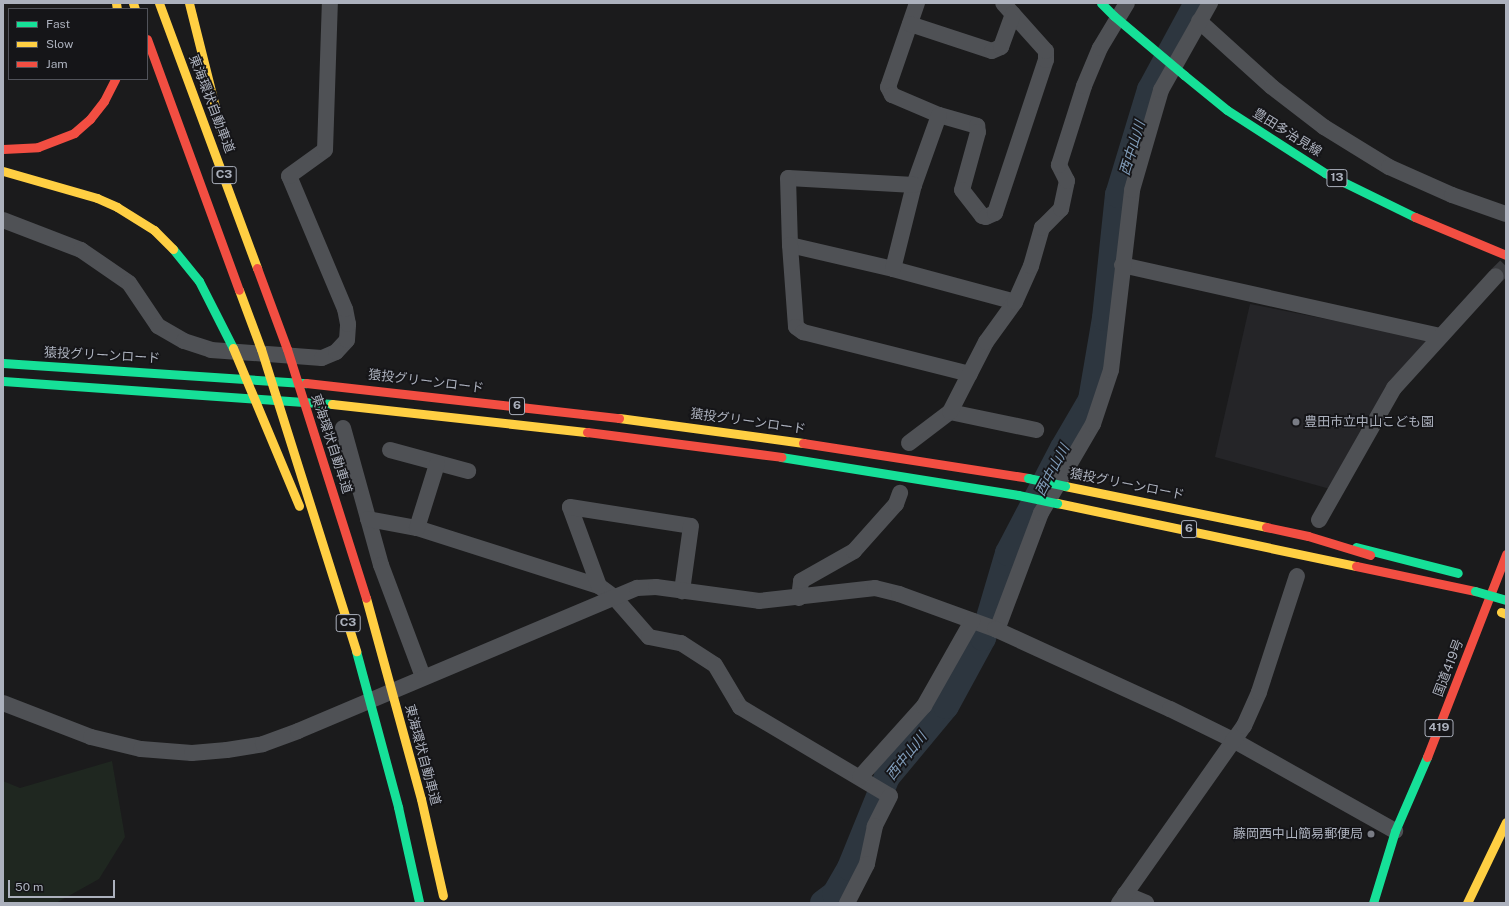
<!DOCTYPE html>
<meta charset="utf-8">
<style>
body{margin:0}
#map{position:relative;width:1509px;height:906px;overflow:hidden;background:#1b1b1c;font-family:"Public Sans","Noto Sans JP",sans-serif}
div>[style]{position:absolute}
.built>*{inset:0;background:#252528}
.green>*{inset:0;background:#1f2720}
.river>*{height:26px;margin:-13px;padding:0 13px;transform-origin:13px;border-radius:13px;background:#2d363f}
.street-tunnel>*{height:16px;margin-top:-8px;transform-origin:0;background:repeating-linear-gradient(90deg,#38393c 0 16px,transparent 0 24px)}
.street>*{height:16px;margin:-8px;padding:0 8px;transform-origin:8px;border-radius:8px;background:#4f5155}
.fast>*{height:9px;margin:-4.5px;padding:0 4.5px;transform-origin:4.5px;border-radius:4.5px;background:#16e098}
.slow>*{height:9px;margin:-4.5px;padding:0 4.5px;transform-origin:4.5px;border-radius:4.5px;background:#ffcf43}
.jam>*{height:9px;margin:-4.5px;padding:0 4.5px;transform-origin:4.5px;border-radius:4.5px;background:#f24e42}
.fast-bridge>*{height:9px;margin:-4.5px;padding:0 4.5px;transform-origin:4.5px;border-radius:4.5px;background:#16e098}
.slow-bridge>*{height:9px;margin:-4.5px;padding:0 4.5px;transform-origin:4.5px;border-radius:4.5px;background:#ffcf43}
.jam-bridge>*{height:9px;margin:-4.5px;padding:0 4.5px;transform-origin:4.5px;border-radius:4.5px;background:#f24e42}
.dots>*{width:11px;height:11px;translate:-50% -50%;box-sizing:border-box;border:2px solid #151518;border-radius:50%}
span{translate:-50% -50%;white-space:nowrap;text-align:center;line-height:1.15;-webkit-text-stroke:3.5px #151518;paint-order:stroke}
.shield-label span{padding:1px 3px;background:#151518;border:1px solid;border-radius:3px;-webkit-text-stroke-width:0}
.shield-label{font-size:12px;color:#acb1bd;font-weight:700}
.street-label{font-size:13px;color:#acb1bd}
.poi-label{font-size:13px;color:#acb1bd}
.left{translate:0 -50%;text-align:left}
.right{translate:-100% -50%;text-align:right}
.water-label{font-size:14px;color:#819dba;font-style:italic}
.frame{position:absolute;inset:0;border:4px solid #acb1bd;pointer-events:none}
.legend{position:absolute;left:8px;top:8px;width:140px;height:72px;box-sizing:border-box;background:#151518;border:1px solid #51535a;margin:0;padding:5px 7px;list-style:none;font-size:12px;color:#acb1bd}
.legend li{display:flex;align-items:center;gap:8px;height:20px}
.legend b{width:20px;border:1px solid #51535a}
.scale{position:absolute;left:8px;top:880px;width:107px;height:18px;box-sizing:border-box;border:2px solid #acb1bd;border-top:0;padding-left:5px;font-size:12px;line-height:14px;white-space:nowrap;color:#acb1bd;-webkit-text-stroke:3px #151518;paint-order:stroke}
</style>
<div id="map">
<div class="built">
<i style="clip-path:polygon(1250px 304px,1428px 339px,1330px 489px,1215px 457px)"></i>
</div>
<div class="green">
<i style="clip-path:polygon(112px 761px,125px 837px,99px 879px,56px 903px,3px 903px,3px 781px,20px 788px)"></i>
</div>
<div class="river">
<i style="left:823px;top:903px;width:15px;rotate:-37deg"></i>
<i style="left:835px;top:894px;width:30px;rotate:-60deg"></i>
<i style="left:850px;top:868px;width:98px;rotate:-67.9deg"></i>
<i style="left:887px;top:777px;width:92px;rotate:-50.3deg"></i>
<i style="left:946px;top:706px;width:77px;rotate:-61.4deg"></i>
<i style="left:983px;top:638px;width:89px;rotate:-73.6deg"></i>
<i style="left:1008px;top:553px;width:119px;rotate:-62.4deg"></i>
<i style="left:1063px;top:448px;width:56px;rotate:-59.7deg"></i>
<i style="left:1091px;top:400px;width:83px;rotate:-80.3deg"></i>
<i style="left:1105px;top:318px;width:124px;rotate:-84deg"></i>
<i style="left:1118px;top:195px;width:110px;rotate:-73.1deg"></i>
<i style="left:1150px;top:90px;width:99px;rotate:-61.6deg"></i>
</div>
<div class="street-tunnel">
<i style="left:1496px;top:276px;width:14px;rotate:-45deg"></i>
</div>
<div class="street">
<i style="left:917px;top:3px;width:89px;rotate:109deg"></i>
<i style="left:888px;top:87px;width:9px;rotate:63deg"></i>
<i style="left:892px;top:95px;width:51px;rotate:23.1deg"></i>
<i style="left:939px;top:115px;width:40px;rotate:16deg"></i>
<i style="left:977px;top:126px;width:6px;rotate:81deg"></i>
<i style="left:978px;top:132px;width:60px;rotate:105.4deg"></i>
<i style="left:962px;top:190px;width:33px;rotate:52deg"></i>
<i style="left:982px;top:216px;width:4px;rotate:14deg"></i>
<i style="left:986px;top:217px;width:10px;rotate:-24deg"></i>
<i style="left:995px;top:213px;width:161px;rotate:-71.6deg"></i>
<i style="left:1046px;top:60px;width:9px;rotate:-90deg"></i>
<i style="left:1046px;top:51px;width:64px;rotate:-131.9deg"></i>
<i style="left:1199px;top:21px;width:98px;rotate:42.1deg"></i>
<i style="left:1272px;top:87px;width:66px;rotate:37.6deg"></i>
<i style="left:1324px;top:127px;width:76px;rotate:31.6deg"></i>
<i style="left:1389px;top:167px;width:69px;rotate:24deg"></i>
<i style="left:1452px;top:195px;width:57px;rotate:19.4deg"></i>
<i style="left:910px;top:24px;width:86px;rotate:18.2deg"></i>
<i style="left:992px;top:51px;width:10px;rotate:-24deg"></i>
<i style="left:1001px;top:47px;width:35px;rotate:-70deg"></i>
<i style="left:914px;top:185px;width:74px;rotate:-70.3deg"></i>
<i style="left:3px;top:220px;width:84px;rotate:21deg"></i>
<i style="left:81px;top:250px;width:58px;rotate:34.5deg"></i>
<i style="left:129px;top:283px;width:52px;rotate:56deg"></i>
<i style="left:158px;top:326px;width:30px;rotate:30deg"></i>
<i style="left:184px;top:341px;width:28px;rotate:18deg"></i>
<i style="left:211px;top:350px;width:111px;rotate:4.1deg"></i>
<i style="left:322px;top:358px;width:15px;rotate:-23deg"></i>
<i style="left:336px;top:352px;width:16px;rotate:-47deg"></i>
<i style="left:347px;top:340px;width:16px;rotate:-86deg"></i>
<i style="left:348px;top:324px;width:15px;rotate:-101deg"></i>
<i style="left:345px;top:309px;width:144px;rotate:-112.8deg"></i>
<i style="left:289px;top:176px;width:44px;rotate:-35.8deg"></i>
<i style="left:325px;top:150px;width:147px;rotate:-88.1deg"></i>
<i style="left:790px;top:245px;width:106px;rotate:13.1deg"></i>
<i style="left:893px;top:269px;width:126px;rotate:15.1deg"></i>
<i style="left:1122px;top:265px;width:325px;rotate:12.6deg"></i>
<i style="left:893px;top:269px;width:87px;rotate:-76deg"></i>
<i style="left:914px;top:185px;width:126px;rotate:-176.8deg"></i>
<i style="left:788px;top:178px;width:67px;rotate:88.3deg"></i>
<i style="left:790px;top:245px;width:82px;rotate:85.8deg"></i>
<i style="left:796px;top:327px;width:9px;rotate:36deg"></i>
<i style="left:803px;top:332px;width:172px;rotate:14.1deg"></i>
<i style="left:950px;top:412px;width:88px;rotate:11.8deg"></i>
<i style="left:343px;top:428px;width:142px;rotate:74.5deg"></i>
<i style="left:381px;top:565px;width:120px;rotate:69.4deg"></i>
<i style="left:909px;top:443px;width:51px;rotate:-37.1deg"></i>
<i style="left:950px;top:412px;width:79px;rotate:-62.8deg"></i>
<i style="left:986px;top:342px;width:49px;rotate:-54.1deg"></i>
<i style="left:1015px;top:302px;width:39px;rotate:-66deg"></i>
<i style="left:1031px;top:266px;width:40px;rotate:-74deg"></i>
<i style="left:1042px;top:228px;width:27px;rotate:-45deg"></i>
<i style="left:1061px;top:209px;width:29px;rotate:-78deg"></i>
<i style="left:1067px;top:181px;width:18px;rotate:-117deg"></i>
<i style="left:1059px;top:165px;width:83px;rotate:-72.4deg"></i>
<i style="left:1084px;top:86px;width:41px;rotate:-67.2deg"></i>
<i style="left:1100px;top:48px;width:52px;rotate:-59deg"></i>
<i style="left:390px;top:450px;width:81px;rotate:15.1deg"></i>
<i style="left:368px;top:519px;width:50px;rotate:10.4deg"></i>
<i style="left:417px;top:528px;width:191px;rotate:17.7deg"></i>
<i style="left:599px;top:586px;width:19px;rotate:36deg"></i>
<i style="left:614px;top:597px;width:53px;rotate:48.8deg"></i>
<i style="left:649px;top:637px;width:33px;rotate:11deg"></i>
<i style="left:681px;top:643px;width:40px;rotate:32.9deg"></i>
<i style="left:715px;top:665px;width:49px;rotate:59.2deg"></i>
<i style="left:740px;top:707px;width:174px;rotate:30.7deg"></i>
<i style="left:890px;top:796px;width:34px;rotate:117deg"></i>
<i style="left:875px;top:826px;width:39px;rotate:102deg"></i>
<i style="left:867px;top:864px;width:44px;rotate:117.1deg"></i>
<i style="left:1319px;top:520px;width:152px;rotate:-60.4deg"></i>
<i style="left:1394px;top:388px;width:151px;rotate:-47.7deg"></i>
<i style="left:417px;top:528px;width:67px;rotate:-72.6deg"></i>
<i style="left:599px;top:586px;width:84px;rotate:-110.2deg"></i>
<i style="left:570px;top:507px;width:122px;rotate:8.9deg"></i>
<i style="left:691px;top:526px;width:66px;rotate:97.9deg"></i>
<i style="left:799px;top:598px;width:17px;rotate:-83deg"></i>
<i style="left:801px;top:581px;width:61px;rotate:-29.5deg"></i>
<i style="left:854px;top:551px;width:63px;rotate:-48.2deg"></i>
<i style="left:896px;top:504px;width:12px;rotate:-70deg"></i>
<i style="left:997px;top:630px;width:125px;rotate:-69.4deg"></i>
<i style="left:1041px;top:513px;width:103px;rotate:-59.7deg"></i>
<i style="left:1093px;top:424px;width:57px;rotate:-71.6deg"></i>
<i style="left:1111px;top:370px;width:181px;rotate:-83.3deg"></i>
<i style="left:1132px;top:190px;width:104px;rotate:-73.8deg"></i>
<i style="left:1161px;top:90px;width:100px;rotate:-60.6deg"></i>
<i style="left:3px;top:703px;width:94px;rotate:21.1deg"></i>
<i style="left:91px;top:737px;width:51px;rotate:13.5deg"></i>
<i style="left:141px;top:749px;width:51px;rotate:4.5deg"></i>
<i style="left:192px;top:753px;width:35px;rotate:-5deg"></i>
<i style="left:227px;top:750px;width:36px;rotate:-9deg"></i>
<i style="left:263px;top:744px;width:37px;rotate:-20deg"></i>
<i style="left:298px;top:731px;width:368px;rotate:-22.9deg"></i>
<i style="left:637px;top:588px;width:19px;rotate:-3deg"></i>
<i style="left:656px;top:587px;width:104px;rotate:7.7deg"></i>
<i style="left:759px;top:601px;width:117px;rotate:-6.4deg"></i>
<i style="left:875px;top:588px;width:25px;rotate:14deg"></i>
<i style="left:899px;top:594px;width:102px;rotate:20deg"></i>
<i style="left:995px;top:629px;width:192px;rotate:24.6deg"></i>
<i style="left:1170px;top:709px;width:70px;rotate:26.2deg"></i>
<i style="left:1233px;top:740px;width:186px;rotate:29.3deg"></i>
<i style="left:860px;top:777px;width:96px;rotate:-48deg"></i>
<i style="left:924px;top:706px;width:98px;rotate:-60.5deg"></i>
<i style="left:1125px;top:894px;width:23px;rotate:23deg"></i>
<i style="left:1119px;top:903px;width:217px;rotate:-54.8deg"></i>
<i style="left:1244px;top:726px;width:37px;rotate:-66deg"></i>
<i style="left:1259px;top:692px;width:122px;rotate:-71.9deg"></i>
</div>
<div class="fast">
<i style="left:1101px;top:3px;width:18px;rotate:45deg"></i>
<i style="left:1184px;top:75px;width:55px;rotate:39.1deg"></i>
<i style="left:1227px;top:110px;width:117px;rotate:32.7deg"></i>
<i style="left:1325px;top:173px;width:100px;rotate:26.1deg"></i>
<i style="left:173px;top:249px;width:41px;rotate:50.9deg"></i>
<i style="left:199px;top:281px;width:75px;rotate:63.1deg"></i>
<i style="left:3px;top:363px;width:304px;rotate:3.8deg"></i>
<i style="left:3px;top:381px;width:330px;rotate:4deg"></i>
<i style="left:781px;top:457px;width:240px;rotate:9.1deg"></i>
<i style="left:1356px;top:547px;width:105px;rotate:14.3deg"></i>
<i style="left:1373px;top:903px;width:75px;rotate:-73deg"></i>
<i style="left:1395px;top:831px;width:81px;rotate:-66.6deg"></i>
</div>
<div class="slow">
<i style="left:116px;top:3px;width:6px;rotate:81deg"></i>
<i style="left:133px;top:3px;width:6px;rotate:72deg"></i>
<i style="left:159px;top:3px;width:283px;rotate:69.7deg"></i>
<i style="left:189px;top:3px;width:131px;rotate:75.9deg"></i>
<i style="left:3px;top:171px;width:98px;rotate:16deg"></i>
<i style="left:97px;top:198px;width:22px;rotate:24deg"></i>
<i style="left:117px;top:207px;width:44px;rotate:31.9deg"></i>
<i style="left:154px;top:230px;width:27px;rotate:45deg"></i>
<i style="left:239px;top:290px;width:63px;rotate:69.6deg"></i>
<i style="left:332px;top:404px;width:257px;rotate:6.3deg"></i>
<i style="left:619px;top:418px;width:186px;rotate:7.7deg"></i>
<i style="left:1065px;top:486px;width:205px;rotate:11.5deg"></i>
<i style="left:1057px;top:503px;width:306px;rotate:11.9deg"></i>
<i style="left:1501px;top:612px;width:5px;rotate:22deg"></i>
<i style="left:1467px;top:903px;width:90px;rotate:-64.3deg"></i>
</div>
<div class="jam">
<i style="left:147px;top:39px;width:267px;rotate:69.9deg"></i>
<i style="left:3px;top:149px;width:35px;rotate:-3deg"></i>
<i style="left:38px;top:147px;width:39px;rotate:-21deg"></i>
<i style="left:74px;top:133px;width:21px;rotate:-41deg"></i>
<i style="left:90px;top:119px;width:23px;rotate:-52deg"></i>
<i style="left:104px;top:101px;width:25px;rotate:-63deg"></i>
<i style="left:1415px;top:217px;width:99px;rotate:22.7deg"></i>
<i style="left:257px;top:268px;width:86px;rotate:69.7deg"></i>
<i style="left:306px;top:383px;width:315px;rotate:6.4deg"></i>
<i style="left:587px;top:432px;width:196px;rotate:7.3deg"></i>
<i style="left:803px;top:443px;width:228px;rotate:8.8deg"></i>
<i style="left:1266px;top:527px;width:43px;rotate:12.1deg"></i>
<i style="left:1308px;top:536px;width:65px;rotate:17deg"></i>
<i style="left:1356px;top:566px;width:122px;rotate:11.9deg"></i>
<i style="left:1427px;top:757px;width:218px;rotate:-68.7deg"></i>
</div>
<div class="fast-bridge">
<i style="left:1114px;top:16px;width:92px;rotate:40.1deg"></i>
<i style="left:1028px;top:478px;width:38px;rotate:12deg"></i>
<i style="left:1018px;top:495px;width:40px;rotate:12deg"></i>
<i style="left:1475px;top:591px;width:32px;rotate:16deg"></i>
<i style="left:356px;top:651px;width:162px;rotate:74.9deg"></i>
<i style="left:398px;top:807px;width:97px;rotate:77.5deg"></i>
</div>
<div class="slow-bridge">
<i style="left:233px;top:348px;width:171px;rotate:67.3deg"></i>
<i style="left:261px;top:349px;width:317px;rotate:72.5deg"></i>
<i style="left:366px;top:598px;width:208px;rotate:74.7deg"></i>
<i style="left:421px;top:799px;width:99px;rotate:77.2deg"></i>
</div>
<div class="jam-bridge">
<i style="left:287px;top:349px;width:261px;rotate:72.4deg"></i>
</div>
<div class="dots">
<i style="left:1296px;top:422px;background:#797c85"></i>
<i style="left:1371px;top:834px;background:#797c85"></i>
</div>
<div class="shield-label">
<span style="left:224px;top:175px">C3</span>
<span style="left:1337px;top:178px">13</span>
<span style="left:517px;top:406px">6</span>
<span style="left:1189px;top:529px">6</span>
<span style="left:348px;top:623px">C3</span>
<span style="left:1439px;top:728px">419</span>
</div>
<div class="street-label">
<span style="left:211px;top:104px;rotate:69deg">東海環状自動車道</span>
<span style="left:1287px;top:133px;rotate:32deg">豊田多治見線</span>
<span style="left:102px;top:356px;rotate:3deg">猿投グリーンロード</span>
<span style="left:426px;top:382px;rotate:7deg">猿投グリーンロード</span>
<span style="left:748px;top:422px;rotate:8deg">猿投グリーンロード</span>
<span style="left:331px;top:444px;rotate:72deg">東海環状自動車道</span>
<span style="left:1127px;top:485px;rotate:11deg">猿投グリーンロード</span>
<span style="left:1449px;top:668px;rotate:-69deg">国道419号</span>
<span style="left:422px;top:755px;rotate:75deg">東海環状自動車道</span>
</div>
<div class="poi-label">
<span class="left" style="left:1304px;top:422px">豊田市立中山こども園</span>
<span class="right" style="left:1363px;top:834px">藤岡西中山簡易郵便局</span>
</div>
<div class="water-label">
<span style="left:1132px;top:148px;rotate:-73deg">西中山川</span>
<span style="left:1052px;top:470px;rotate:-62deg">西中山川</span>
<span style="left:906px;top:756px;rotate:-52deg">西中山川</span>
</div>
<div class="frame"></div>
<ul class="legend">
<li><b style="height:5px;background:#16e098"></b>Fast</li>
<li><b style="height:5px;background:#ffcf43"></b>Slow</li>
<li><b style="height:5px;background:#f24e42"></b>Jam</li>
</ul>
<div class="scale">50 m</div>
</div>
